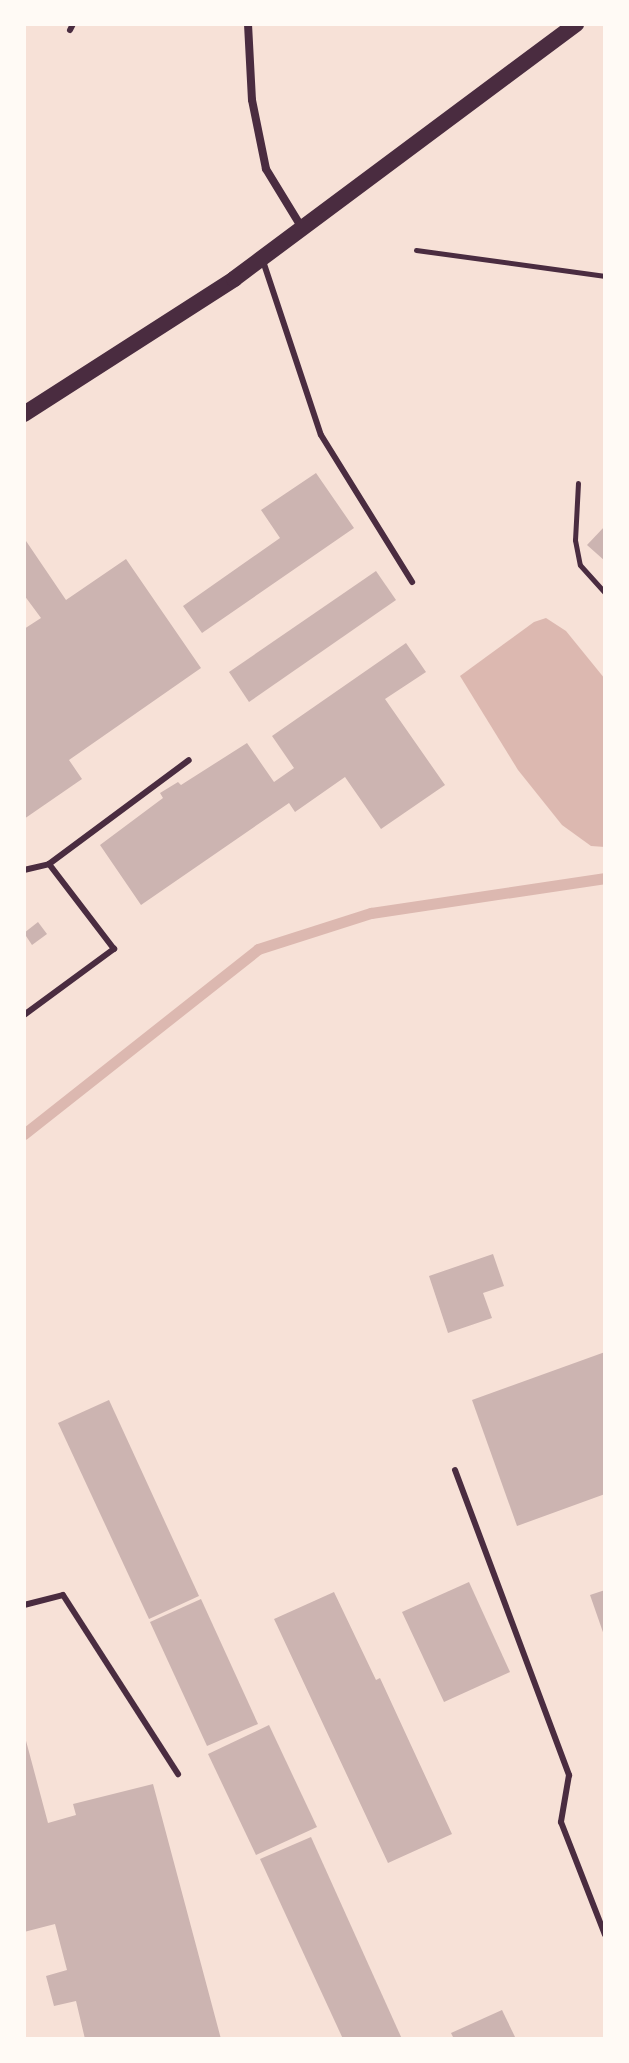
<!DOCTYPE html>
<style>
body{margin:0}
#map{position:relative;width:629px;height:2063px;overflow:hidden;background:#f7e1d7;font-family:Rubik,sans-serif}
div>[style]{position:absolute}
.water>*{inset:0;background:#dcb8b0}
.stream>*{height:11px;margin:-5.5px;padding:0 5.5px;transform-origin:5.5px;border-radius:5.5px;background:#dcb8b0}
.building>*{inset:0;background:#ccb4b1}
.path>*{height:5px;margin:-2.5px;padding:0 2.5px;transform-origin:2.5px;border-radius:2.5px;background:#4a2c40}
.service>*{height:6px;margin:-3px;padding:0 3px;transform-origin:3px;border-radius:3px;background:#4a2c40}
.minor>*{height:8px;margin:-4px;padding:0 4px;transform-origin:4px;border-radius:4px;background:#4a2c40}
.secondary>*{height:16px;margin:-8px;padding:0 8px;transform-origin:8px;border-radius:8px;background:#4a2c40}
span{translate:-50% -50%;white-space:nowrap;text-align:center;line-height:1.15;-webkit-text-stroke:7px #fffaf5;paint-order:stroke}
.frame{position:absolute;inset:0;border:26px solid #fffaf5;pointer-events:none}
</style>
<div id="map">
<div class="water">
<i style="clip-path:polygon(546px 618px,566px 631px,605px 679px,605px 847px,591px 846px,562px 825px,518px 770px,460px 676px,534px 622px)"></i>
</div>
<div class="stream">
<i style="left:24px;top:1134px;width:298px;rotate:-38.3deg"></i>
<i style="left:258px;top:949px;width:119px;rotate:-17.7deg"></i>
<i style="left:371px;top:913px;width:237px;rotate:-8.5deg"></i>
</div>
<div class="building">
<i style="clip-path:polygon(316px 473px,354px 528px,202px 633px,183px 606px,280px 538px,261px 510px)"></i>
<i style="clip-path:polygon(605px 526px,605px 561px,587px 545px)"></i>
<i style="clip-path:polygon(24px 538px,66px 600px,126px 559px,201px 668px,69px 760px,82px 779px,24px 819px,24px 629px,41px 618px,24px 595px)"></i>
<i style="clip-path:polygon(376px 571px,396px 600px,249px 702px,229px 672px)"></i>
<i style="clip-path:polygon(406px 643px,426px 672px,385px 699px,445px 785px,381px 829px,345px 777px,295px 812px,289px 803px,141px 905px,100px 845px,163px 798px,160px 793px,178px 782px,181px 785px,247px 743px,274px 782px,294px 768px,272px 736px)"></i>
<i style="clip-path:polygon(38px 922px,47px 934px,32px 945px,24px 933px)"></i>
<i style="clip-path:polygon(493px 1254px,504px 1286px,483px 1293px,492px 1318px,448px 1333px,429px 1276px)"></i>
<i style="clip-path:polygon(605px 1352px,605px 1494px,517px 1526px,472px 1400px)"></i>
<i style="clip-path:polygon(109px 1400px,199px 1596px,149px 1619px,58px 1423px)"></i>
<i style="clip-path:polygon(469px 1582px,510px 1672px,444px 1702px,402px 1612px)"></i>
<i style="clip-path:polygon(605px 1590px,605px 1638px,590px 1595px)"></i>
<i style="clip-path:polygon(334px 1592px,376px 1680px,380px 1678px,452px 1834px,388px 1863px,274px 1619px)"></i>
<i style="clip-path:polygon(201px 1599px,258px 1724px,207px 1746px,150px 1622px)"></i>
<i style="clip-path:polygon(269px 1725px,317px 1827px,256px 1855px,208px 1754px)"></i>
<i style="clip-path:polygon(25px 1737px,48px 1823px,76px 1815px,73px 1804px,153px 1784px,221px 2039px,85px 2039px,76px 2001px,54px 2006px,46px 1976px,67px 1970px,55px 1924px,24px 1932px)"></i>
<i style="clip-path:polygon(311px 1837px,402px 2039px,343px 2039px,260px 1859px)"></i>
<i style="clip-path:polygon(502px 2010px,516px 2039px,454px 2039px,451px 2033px)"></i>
</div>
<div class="path">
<i style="left:416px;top:250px;width:191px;rotate:7.8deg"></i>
<i style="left:578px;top:483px;width:57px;rotate:93deg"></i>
<i style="left:575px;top:540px;width:25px;rotate:79deg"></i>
<i style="left:580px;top:565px;width:38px;rotate:48deg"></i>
</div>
<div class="service">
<i style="left:70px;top:30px;width:7px;rotate:-63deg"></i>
<i style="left:263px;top:261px;width:183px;rotate:71.6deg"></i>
<i style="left:321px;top:435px;width:173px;rotate:58.2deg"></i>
<i style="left:24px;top:870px;width:26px;rotate:-13deg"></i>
<i style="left:49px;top:864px;width:174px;rotate:-36.6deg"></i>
<i style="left:24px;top:1015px;width:112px;rotate:-36.3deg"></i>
<i style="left:114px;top:949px;width:107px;rotate:-127.4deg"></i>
<i style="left:455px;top:1470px;width:326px;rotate:69.5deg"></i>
<i style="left:569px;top:1775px;width:48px;rotate:99.7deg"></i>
<i style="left:561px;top:1822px;width:121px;rotate:68.7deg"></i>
<i style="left:24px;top:1605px;width:40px;rotate:-14.4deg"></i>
<i style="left:63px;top:1595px;width:213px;rotate:57.3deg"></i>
</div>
<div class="minor">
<i style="left:248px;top:24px;width:76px;rotate:87deg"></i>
<i style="left:252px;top:100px;width:70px;rotate:78.5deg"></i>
<i style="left:266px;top:169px;width:69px;rotate:58.6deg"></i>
</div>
<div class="secondary">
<i style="left:24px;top:414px;width:250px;rotate:-32.7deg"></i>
<i style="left:234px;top:279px;width:427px;rotate:-36.7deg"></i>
</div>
<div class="frame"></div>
</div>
